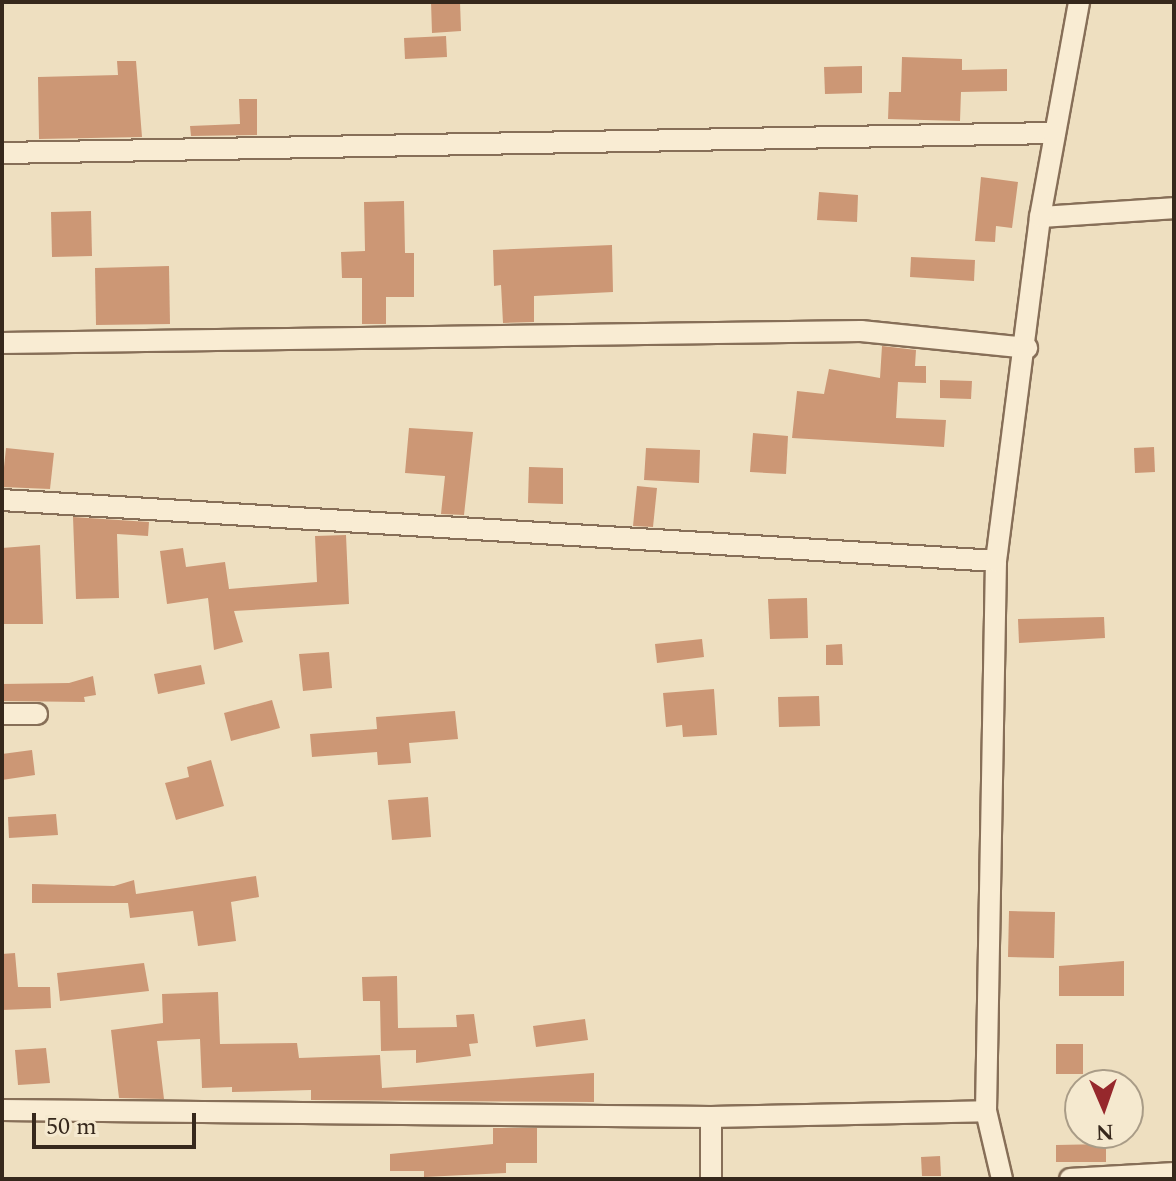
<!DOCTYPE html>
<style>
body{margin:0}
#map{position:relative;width:1176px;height:1181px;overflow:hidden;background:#eedfc0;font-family:Spectral,serif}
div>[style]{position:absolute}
.building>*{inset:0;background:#cc9775}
.roads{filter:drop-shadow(2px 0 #876f58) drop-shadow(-2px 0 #876f58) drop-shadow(0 2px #876f58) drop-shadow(0 -2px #876f58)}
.street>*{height:20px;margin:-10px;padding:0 10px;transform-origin:10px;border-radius:10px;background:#f9ecd3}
span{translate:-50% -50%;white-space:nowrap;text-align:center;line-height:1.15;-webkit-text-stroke:7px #f5e9cf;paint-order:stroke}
.frame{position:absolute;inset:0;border:4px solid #36281c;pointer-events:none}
.north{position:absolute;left:1064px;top:1069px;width:80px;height:80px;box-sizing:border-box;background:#f5e9cf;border:2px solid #a99c87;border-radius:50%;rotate:178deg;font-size:22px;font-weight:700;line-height:32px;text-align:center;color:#36281c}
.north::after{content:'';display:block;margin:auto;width:28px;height:36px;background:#96282c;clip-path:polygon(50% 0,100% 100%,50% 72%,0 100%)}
.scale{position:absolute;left:32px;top:1113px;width:164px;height:36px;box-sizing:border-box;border:4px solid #36281c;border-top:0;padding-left:10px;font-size:24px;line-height:28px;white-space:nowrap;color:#36281c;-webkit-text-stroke:6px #f5e9cf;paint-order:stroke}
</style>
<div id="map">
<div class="building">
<i style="clip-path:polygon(431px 2px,460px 2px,461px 31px,432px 33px)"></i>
<i style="clip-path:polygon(446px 36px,447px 57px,405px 59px,404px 38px)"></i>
<i style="clip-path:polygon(902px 57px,962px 59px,962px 70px,1007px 69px,1007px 91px,961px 92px,960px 121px,888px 119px,889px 92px,901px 92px)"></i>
<i style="clip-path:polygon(117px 61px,136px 61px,142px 137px,39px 139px,38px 77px,118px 75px)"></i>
<i style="clip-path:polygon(862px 66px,862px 93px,825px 94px,824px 67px)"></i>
<i style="clip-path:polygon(239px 99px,257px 99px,257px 135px,191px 136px,190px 126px,240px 124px)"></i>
<i style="clip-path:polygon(981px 177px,1018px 182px,1012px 228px,996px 226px,995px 242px,975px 241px)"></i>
<i style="clip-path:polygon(819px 192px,858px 195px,857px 222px,817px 220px)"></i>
<i style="clip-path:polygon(404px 201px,405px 253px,414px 253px,414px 297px,386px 297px,386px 324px,362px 324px,362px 278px,342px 278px,341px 252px,365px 251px,364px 202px)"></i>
<i style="clip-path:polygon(91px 211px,92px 256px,52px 257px,51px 212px)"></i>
<i style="clip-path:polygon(612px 245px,613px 292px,534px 296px,534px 322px,503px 323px,501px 285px,494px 286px,493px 250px)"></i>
<i style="clip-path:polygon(911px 257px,975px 260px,974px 281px,910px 277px)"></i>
<i style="clip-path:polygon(169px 266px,170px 324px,96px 325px,95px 268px)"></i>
<i style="clip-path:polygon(882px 346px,916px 350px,915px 366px,926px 366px,926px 383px,898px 382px,896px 418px,946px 420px,944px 447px,792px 438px,797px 391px,824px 394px,829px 369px,880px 378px)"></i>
<i style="clip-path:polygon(940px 380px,972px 381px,971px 399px,940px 398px)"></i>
<i style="clip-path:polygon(409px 428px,473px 432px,464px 515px,441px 514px,445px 476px,405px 473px)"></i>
<i style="clip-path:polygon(753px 433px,788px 436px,786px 474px,750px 472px)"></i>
<i style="clip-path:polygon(1154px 447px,1155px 472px,1135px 473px,1134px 448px)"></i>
<i style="clip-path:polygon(6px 448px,54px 453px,50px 489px,2px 487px)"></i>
<i style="clip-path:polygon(646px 448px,700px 450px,699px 483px,644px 480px)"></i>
<i style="clip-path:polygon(529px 467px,563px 468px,563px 504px,528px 503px)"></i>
<i style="clip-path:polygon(637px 486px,657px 488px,653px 527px,633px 526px)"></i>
<i style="clip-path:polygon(73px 517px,149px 522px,148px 536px,117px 534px,119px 598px,76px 599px)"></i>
<i style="clip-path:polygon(346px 535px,349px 604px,234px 611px,243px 642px,214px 650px,208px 598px,167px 604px,160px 551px,183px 548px,186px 567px,225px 562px,229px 589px,317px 582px,315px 536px)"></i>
<i style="clip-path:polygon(40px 545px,43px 624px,2px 624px,2px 548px)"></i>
<i style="clip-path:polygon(807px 598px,808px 638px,770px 639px,768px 599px)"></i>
<i style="clip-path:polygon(1104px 617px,1105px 638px,1019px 643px,1018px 619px)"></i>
<i style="clip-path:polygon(702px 639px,704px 657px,657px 663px,655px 644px)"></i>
<i style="clip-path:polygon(842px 644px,843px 665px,826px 665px,826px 645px)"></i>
<i style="clip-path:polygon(329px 652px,332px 688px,303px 691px,299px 654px)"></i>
<i style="clip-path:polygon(201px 665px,205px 684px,158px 694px,154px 674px)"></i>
<i style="clip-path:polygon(93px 676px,96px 695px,84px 697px,85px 702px,2px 701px,2px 684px,69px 683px)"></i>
<i style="clip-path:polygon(714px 689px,717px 735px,683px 737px,682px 725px,666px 727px,663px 693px)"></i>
<i style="clip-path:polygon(819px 696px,820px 726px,779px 727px,778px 697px)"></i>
<i style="clip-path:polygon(272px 700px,280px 728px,231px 741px,224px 713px)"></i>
<i style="clip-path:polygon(455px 711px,458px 739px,409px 743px,411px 763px,378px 765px,377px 752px,312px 757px,310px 734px,377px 729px,376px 717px)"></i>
<i style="clip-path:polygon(32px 750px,35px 775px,2px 780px,2px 754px)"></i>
<i style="clip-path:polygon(211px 760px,224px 806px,176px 820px,165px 783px,189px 777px,187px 767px)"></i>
<i style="clip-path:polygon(428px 797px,431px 837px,392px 840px,388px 800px)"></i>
<i style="clip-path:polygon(56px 814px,58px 835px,9px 838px,8px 817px)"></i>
<i style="clip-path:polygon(256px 876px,259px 897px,231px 902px,236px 941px,198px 946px,193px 911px,130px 918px,128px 903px,32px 903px,32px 884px,114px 886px,134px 880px,136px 894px)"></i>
<i style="clip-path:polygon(1009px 911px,1055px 912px,1054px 958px,1008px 957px)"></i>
<i style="clip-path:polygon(15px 953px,18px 987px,50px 987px,51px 1008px,2px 1010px,2px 954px)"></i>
<i style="clip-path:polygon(1124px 961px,1124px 996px,1059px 996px,1059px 966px)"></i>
<i style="clip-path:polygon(144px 963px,149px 991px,60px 1001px,57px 973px)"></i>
<i style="clip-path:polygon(397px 976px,398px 1028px,457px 1027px,456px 1015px,474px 1014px,478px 1043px,469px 1044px,471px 1056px,416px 1063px,416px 1050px,381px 1051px,380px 1001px,363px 1001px,362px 977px)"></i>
<i style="clip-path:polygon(218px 992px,220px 1044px,297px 1043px,299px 1058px,380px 1055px,382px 1088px,594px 1073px,594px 1102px,311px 1100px,311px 1090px,232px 1092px,232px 1087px,202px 1088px,200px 1039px,157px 1041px,164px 1099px,119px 1098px,111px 1030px,163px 1023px,162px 994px)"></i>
<i style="clip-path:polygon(585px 1019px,588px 1040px,536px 1047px,533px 1026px)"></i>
<i style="clip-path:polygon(1056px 1044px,1083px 1044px,1083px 1074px,1056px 1074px)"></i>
<i style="clip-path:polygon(46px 1048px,50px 1083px,18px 1085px,15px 1050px)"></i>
<i style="clip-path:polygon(493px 1128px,537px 1128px,537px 1163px,506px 1163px,506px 1173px,424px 1177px,424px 1171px,390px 1171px,390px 1154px,493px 1144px)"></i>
<i style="clip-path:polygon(1106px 1144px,1106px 1162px,1056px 1162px,1056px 1145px)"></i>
<i style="clip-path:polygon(940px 1156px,941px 1176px,922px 1176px,921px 1157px)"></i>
</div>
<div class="roads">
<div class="street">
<i style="left:2px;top:153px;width:1053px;rotate:-1.09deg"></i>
<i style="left:1040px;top:217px;width:134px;rotate:-3.8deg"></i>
<i style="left:2px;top:343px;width:859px;rotate:-0.8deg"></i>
<i style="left:861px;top:331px;width:167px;rotate:5.8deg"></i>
<i style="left:2px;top:500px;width:996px;rotate:3.51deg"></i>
<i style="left:2px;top:714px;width:35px"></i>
<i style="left:2px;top:1110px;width:709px;rotate:0.57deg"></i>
<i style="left:711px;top:1117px;width:275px;rotate:-1.2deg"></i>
<i style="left:711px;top:1117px;width:62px;rotate:90deg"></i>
<i style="left:1002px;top:1179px;width:70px;rotate:-103.2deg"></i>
<i style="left:986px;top:1111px;width:550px;rotate:-88.96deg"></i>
<i style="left:996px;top:561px;width:347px;rotate:-82.7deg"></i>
<i style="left:1040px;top:217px;width:219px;rotate:-79.7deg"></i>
<i style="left:1070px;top:1179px;width:104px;rotate:-3.3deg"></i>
</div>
</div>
<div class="frame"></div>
<div class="north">N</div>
<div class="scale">50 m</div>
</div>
